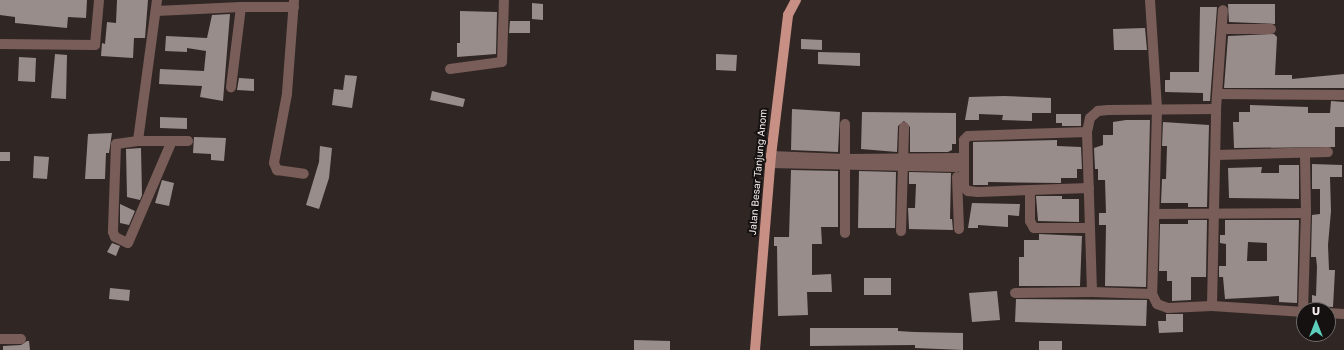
<!DOCTYPE html>
<style>
body{margin:0}
#map{position:relative;width:1344px;height:350px;overflow:hidden;background:#302725;font-family:"Golos Text",sans-serif}
div>[style]{position:absolute}
.building>*{inset:0;background:#988d8a}
.minor>*{height:10px;margin:-5px;padding:0 5px;transform-origin:5px;border-radius:5px;background:#795d58}
.major>*{height:10px;margin:-5px;padding:0 5px;transform-origin:5px;border-radius:5px;background:#c89084}
span{translate:-50% -50%;white-space:nowrap;text-align:center;line-height:1.15;-webkit-text-stroke:4px #151110;paint-order:stroke}
.street-label{font-size:10px;color:#f7f0ef}
.north{position:absolute;left:1296px;top:302px;width:40px;height:40px;box-sizing:border-box;background:#151110;border:1px solid #6f6a69;border-radius:50%;rotate:0deg;font-size:11px;font-weight:700;line-height:16px;text-align:center;color:#f7f0ef}
.north::after{content:'';display:block;margin:auto;width:14px;height:18px;background:#5bcebc;clip-path:polygon(50% 0,100% 100%,50% 72%,0 100%)}
</style>
<div id="map">
<div class="building">
<i style="clip-path:polygon(0 0,87px 0,86px 18px,68px 17px,67px 28px,15px 23px,15px 17px,0 15px)"></i>
<i style="clip-path:polygon(117px 0,148px 0,145px 38px,134px 38px,133px 58px,101px 56px,102px 43px,105px 44px,107px 22px,116px 23px)"></i>
<i style="clip-path:polygon(532px 3px,543px 4px,543px 20px,532px 19px)"></i>
<i style="clip-path:polygon(1228px 4px,1275px 4px,1275px 24px,1229px 22px)"></i>
<i style="clip-path:polygon(1200px 7px,1217px 7px,1210px 101px,1203px 101px,1203px 93px,1165px 92px,1165px 80px,1170px 80px,1170px 72px,1199px 72px)"></i>
<i style="clip-path:polygon(460px 11px,497px 12px,496px 54px,457px 57px,457px 43px,460px 43px)"></i>
<i style="clip-path:polygon(230px 14px,223px 101px,200px 97px,202px 86px,159px 84px,160px 69px,204px 71px,206px 51px,187px 48px,187px 52px,165px 51px,166px 36px,207px 38px,212px 15px)"></i>
<i style="clip-path:polygon(510px 21px,530px 21px,530px 33px,509px 33px)"></i>
<i style="clip-path:polygon(1145px 28px,1147px 50px,1114px 50px,1113px 29px)"></i>
<i style="clip-path:polygon(1274px 34px,1277px 37px,1275px 75px,1292px 75px,1292px 79px,1344px 74px,1344px 88px,1224px 88px,1228px 36px)"></i>
<i style="clip-path:polygon(801px 39px,822px 40px,822px 50px,801px 49px)"></i>
<i style="clip-path:polygon(818px 52px,860px 53px,860px 66px,818px 64px)"></i>
<i style="clip-path:polygon(55px 54px,67px 55px,66px 99px,51px 98px)"></i>
<i style="clip-path:polygon(716px 54px,737px 55px,736px 71px,716px 70px)"></i>
<i style="clip-path:polygon(19px 57px,36px 58px,35px 82px,18px 81px)"></i>
<i style="clip-path:polygon(345px 75px,357px 76px,352px 108px,332px 105px,334px 89px,343px 90px)"></i>
<i style="clip-path:polygon(239px 78px,254px 79px,254px 91px,237px 90px)"></i>
<i style="clip-path:polygon(432px 91px,465px 99px,463px 107px,430px 100px)"></i>
<i style="clip-path:polygon(1004px 96px,1051px 98px,1051px 113px,1032px 113px,1032px 121px,1002px 120px,1003px 115px,979px 114px,979px 120px,965px 120px,969px 97px)"></i>
<i style="clip-path:polygon(1331px 101px,1344px 102px,1344px 127px,1335px 127px,1335px 147px,1234px 148px,1233px 122px,1239px 122px,1239px 112px,1250px 112px,1250px 105px,1308px 107px,1308px 113px,1330px 113px)"></i>
<i style="clip-path:polygon(792px 109px,840px 112px,838px 152px,791px 150px)"></i>
<i style="clip-path:polygon(862px 112px,956px 113px,956px 144px,952px 144px,952px 150px,948px 152px,910px 152px,910px 127px,904px 121px,898px 126px,897px 152px,861px 149px)"></i>
<i style="clip-path:polygon(1056px 114px,1081px 114px,1081px 126px,1062px 126px,1062px 123px,1056px 123px)"></i>
<i style="clip-path:polygon(160px 117px,187px 118px,187px 129px,160px 128px)"></i>
<i style="clip-path:polygon(1126px 120px,1150px 120px,1146px 287px,1105px 286px,1106px 225px,1099px 225px,1099px 213px,1106px 213px,1105px 180px,1098px 180px,1098px 169px,1095px 169px,1094px 148px,1103px 145px,1103px 135px,1113px 135px,1113px 122px)"></i>
<i style="clip-path:polygon(1163px 122px,1209px 125px,1207px 207px,1188px 207px,1188px 203px,1161px 203px,1162px 179px,1166px 179px,1167px 146px,1162px 146px)"></i>
<i style="clip-path:polygon(112px 133px,109px 153px,106px 153px,105px 179px,85px 179px,88px 134px)"></i>
<i style="clip-path:polygon(194px 137px,226px 138px,224px 161px,211px 160px,211px 154px,193px 153px)"></i>
<i style="clip-path:polygon(1057px 140px,1057px 146px,1081px 147px,1082px 169px,1077px 169px,1077px 178px,1061px 178px,1061px 183px,988px 182px,988px 185px,973px 185px,973px 142px)"></i>
<i style="clip-path:polygon(320px 146px,332px 148px,329px 178px,319px 209px,306px 205px,319px 162px)"></i>
<i style="clip-path:polygon(141px 148px,142px 195px,140px 200px,127px 197px,126px 149px)"></i>
<i style="clip-path:polygon(0 152px,10px 152px,10px 161px,0 161px)"></i>
<i style="clip-path:polygon(34px 156px,49px 157px,47px 179px,33px 178px)"></i>
<i style="clip-path:polygon(1312px 164px,1342px 165px,1342px 177px,1330px 177px,1331px 211px,1328px 245px,1329px 270px,1335px 270px,1333px 307px,1312px 306px,1312px 295px,1316px 296px,1317px 267px,1316px 257px,1311px 257px,1312px 215px,1320px 214px,1320px 189px,1312px 189px)"></i>
<i style="clip-path:polygon(1279px 165px,1299px 165px,1299px 199px,1229px 198px,1228px 168px,1262px 167px,1261px 173px,1279px 173px)"></i>
<i style="clip-path:polygon(791px 170px,838px 171px,838px 227px,821px 227px,822px 244px,812px 244px,812px 275px,831px 274px,832px 292px,807px 292px,808px 315px,778px 316px,777px 246px,774px 246px,774px 237px,789px 237px)"></i>
<i style="clip-path:polygon(859px 171px,896px 172px,895px 228px,858px 228px)"></i>
<i style="clip-path:polygon(909px 172px,951px 173px,950px 219px,952px 219px,953px 230px,909px 229px,908px 208px,915px 208px,916px 184px,909px 184px)"></i>
<i style="clip-path:polygon(162px 180px,174px 183px,169px 206px,155px 203px)"></i>
<i style="clip-path:polygon(1036px 196px,1062px 196px,1062px 199px,1079px 199px,1079px 222px,1038px 221px)"></i>
<i style="clip-path:polygon(972px 203px,1020px 204px,1019px 216px,1008px 215px,1008px 227px,978px 225px,978px 228px,968px 228px)"></i>
<i style="clip-path:polygon(120px 204px,135px 211px,129px 225px,120px 223px)"></i>
<i style="clip-path:polygon(1188px 220px,1207px 220px,1206px 277px,1191px 277px,1191px 300px,1172px 301px,1172px 281px,1167px 281px,1167px 271px,1159px 271px,1160px 224px,1188px 224px)"></i>
<i style="clip-path:polygon(evenodd,1225px 220px,1299px 220px,1297px 303px,1279px 302px,1279px 296px,1225px 299px,1223px 277px,1219px 277px,1219px 266px,1226px 266px,1226px 244px,1220px 243px,1220px 235px,1225px 235px,1225px 220px,1248px 242px,1267px 243px,1267px 261px,1247px 261px,1248px 242px)"></i>
<i style="clip-path:polygon(1039px 234px,1082px 236px,1080px 286px,1019px 286px,1019px 257px,1024px 257px,1024px 240px,1039px 240px)"></i>
<i style="clip-path:polygon(112px 243px,120px 246px,116px 256px,107px 252px)"></i>
<i style="clip-path:polygon(864px 278px,891px 278px,891px 295px,864px 295px)"></i>
<i style="clip-path:polygon(110px 288px,130px 290px,129px 301px,109px 299px)"></i>
<i style="clip-path:polygon(997px 291px,1000px 320px,972px 322px,969px 293px)"></i>
<i style="clip-path:polygon(1016px 299px,1147px 300px,1146px 326px,1015px 322px)"></i>
<i style="clip-path:polygon(1166px 314px,1183px 314px,1183px 332px,1159px 333px,1158px 321px,1166px 321px)"></i>
<i style="clip-path:polygon(810px 328px,898px 328px,898px 331px,914px 332px,963px 333px,963px 350px,915px 348px,915px 345px,810px 346px)"></i>
<i style="clip-path:polygon(634px 340px,670px 341px,670px 350px,634px 350px)"></i>
<i style="clip-path:polygon(27px 341px,29px 341px,30px 350px,3px 350px,3px 346px,21px 345px)"></i>
<i style="clip-path:polygon(1039px 341px,1062px 341px,1062px 350px,1039px 350px)"></i>
</div>
<div class="minor">
<i style="left:157px;top:0;width:142px;rotate:97.7deg"></i>
<i style="left:138px;top:141px;width:50px"></i>
<i style="left:294px;top:0;width:94px;rotate:94.3deg"></i>
<i style="left:287px;top:94px;width:70px;rotate:100.7deg"></i>
<i style="left:274px;top:163px;width:8px;rotate:67deg"></i>
<i style="left:277px;top:170px;width:27px;rotate:8deg"></i>
<i style="left:1150px;top:0;width:109px;rotate:86.3deg"></i>
<i style="left:1157px;top:109px;width:185px;rotate:91.5deg"></i>
<i style="left:1152px;top:294px;width:11px;rotate:63deg"></i>
<i style="left:1157px;top:304px;width:12px;rotate:20deg"></i>
<i style="left:1168px;top:308px;width:44px;rotate:-2.6deg"></i>
<i style="left:1212px;top:306px;width:92px;rotate:3.7deg"></i>
<i style="left:241px;top:7px;width:53px"></i>
<i style="left:156px;top:11px;width:85px;rotate:-2.7deg"></i>
<i style="left:241px;top:7px;width:81px;rotate:97.1deg"></i>
<i style="left:1223px;top:29px;width:48px"></i>
<i style="left:0;top:44px;width:95px;rotate:0.6deg"></i>
<i style="left:95px;top:45px;width:45px;rotate:-84.9deg"></i>
<i style="left:450px;top:69px;width:52px;rotate:-7.7deg"></i>
<i style="left:502px;top:62px;width:62px;rotate:-88.2deg"></i>
<i style="left:1218px;top:94px;width:126px;rotate:0.5deg"></i>
<i style="left:845px;top:124px;width:109px;rotate:90deg"></i>
<i style="left:1087px;top:132px;width:119px;rotate:178.1deg"></i>
<i style="left:968px;top:136px;width:6px;rotate:135deg"></i>
<i style="left:964px;top:140px;width:47px;rotate:90deg"></i>
<i style="left:964px;top:187px;width:6px;rotate:45deg"></i>
<i style="left:968px;top:191px;width:10px;rotate:6deg"></i>
<i style="left:978px;top:192px;width:111px;rotate:-2.1deg"></i>
<i style="left:138px;top:141px;width:22px;rotate:172deg"></i>
<i style="left:116px;top:144px;width:88px;rotate:92deg"></i>
<i style="left:113px;top:232px;width:5px;rotate:68deg"></i>
<i style="left:115px;top:237px;width:14px;rotate:25deg"></i>
<i style="left:128px;top:243px;width:111px;rotate:-66.7deg"></i>
<i style="left:1217px;top:155px;width:111px;rotate:-1.5deg"></i>
<i style="left:771px;top:156px;width:74px;rotate:2.3deg"></i>
<i style="left:845px;top:159px;width:113px;rotate:-0.5deg"></i>
<i style="left:770px;top:163px;width:187px;rotate:1.2deg"></i>
<i style="left:957px;top:177px;width:52px;rotate:87.8deg"></i>
<i style="left:1030px;top:190px;width:31px;rotate:90deg"></i>
<i style="left:1030px;top:221px;width:8px;rotate:60deg"></i>
<i style="left:1034px;top:228px;width:56px"></i>
<i style="left:1155px;top:214px;width:151px;rotate:-0.4deg"></i>
<i style="left:901px;top:231px;width:104px;rotate:-88.3deg"></i>
<i style="left:1015px;top:293px;width:77px;rotate:-0.7deg"></i>
<i style="left:1152px;top:294px;width:60px;rotate:-178.1deg"></i>
<i style="left:1092px;top:292px;width:160px;rotate:-91.8deg"></i>
<i style="left:1087px;top:132px;width:14px;rotate:-78deg"></i>
<i style="left:1090px;top:118px;width:11px;rotate:-41deg"></i>
<i style="left:1098px;top:111px;width:10px;rotate:-6deg"></i>
<i style="left:1108px;top:110px;width:108px;rotate:-0.5deg"></i>
<i style="left:1212px;top:306px;width:197px;rotate:-88.8deg"></i>
<i style="left:1216px;top:109px;width:99px;rotate:-86deg"></i>
<i style="left:1303px;top:312px;width:99px;rotate:-88.3deg"></i>
<i style="left:1306px;top:213px;width:60px;rotate:-91deg"></i>
<i style="left:1328px;top:313px;width:16px;rotate:4deg"></i>
<i style="left:0;top:339px;width:21px"></i>
</div>
<div class="major">
<i style="left:755px;top:350px;width:195px;rotate:-85.3deg"></i>
<i style="left:771px;top:156px;width:142px;rotate:-83.1deg"></i>
<i style="left:788px;top:15px;width:17px;rotate:-62deg"></i>
</div>
<div class="street-label">
<span style="left:758px;top:172px;rotate:-85deg">Jalan Besar Tanjung Anom</span>
</div>
<div class="north">U</div>
</div>
